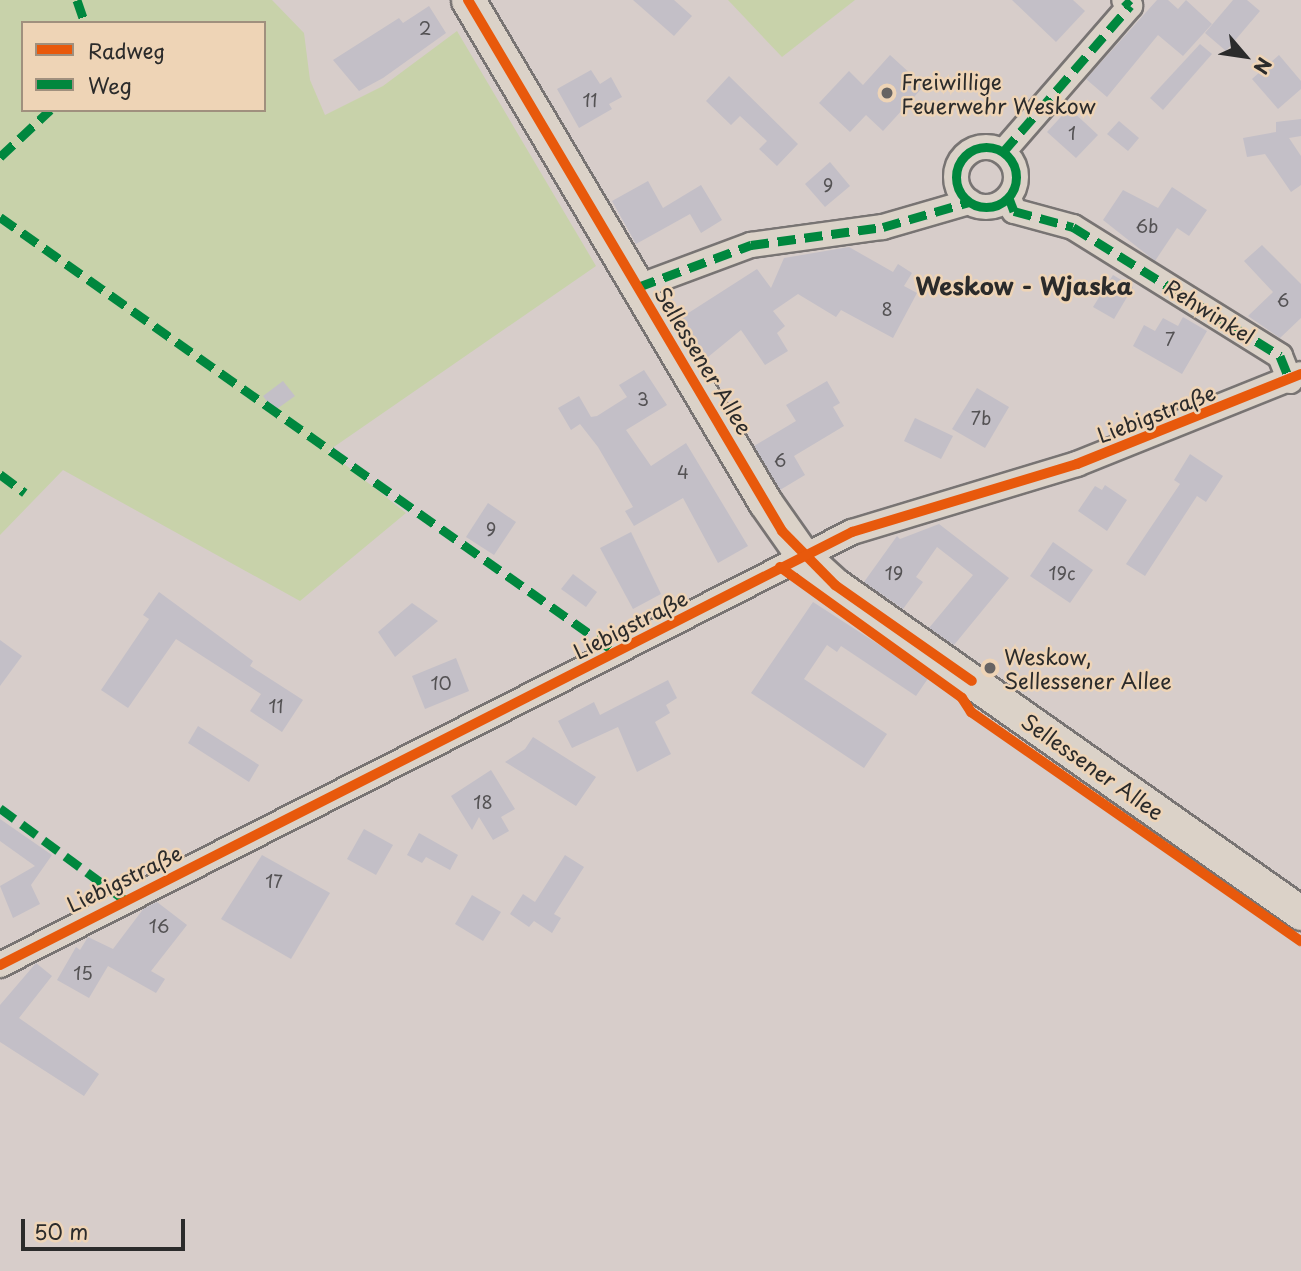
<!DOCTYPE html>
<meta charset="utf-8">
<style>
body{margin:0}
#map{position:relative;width:1301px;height:1271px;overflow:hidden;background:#d7cdca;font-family:"Playpen Sans",sans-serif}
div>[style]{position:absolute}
.green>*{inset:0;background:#c8d2aa}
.building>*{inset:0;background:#c3bfc7}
.roads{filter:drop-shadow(2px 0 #787473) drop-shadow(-2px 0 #787473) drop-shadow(0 2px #787473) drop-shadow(0 -2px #787473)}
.minor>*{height:24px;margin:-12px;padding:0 12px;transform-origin:12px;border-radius:12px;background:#dbd2c8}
.minor>.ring{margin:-12px;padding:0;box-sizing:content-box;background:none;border:24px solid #dbd2c8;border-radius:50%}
.secondary>*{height:33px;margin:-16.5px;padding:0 16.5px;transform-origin:16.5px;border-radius:16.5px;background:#dbd2c8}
.quiet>*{height:9px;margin-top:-4.5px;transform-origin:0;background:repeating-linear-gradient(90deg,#00873e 0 18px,transparent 0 27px)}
.quiet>.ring{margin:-4.5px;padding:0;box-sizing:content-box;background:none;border:9px solid #00873e;border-radius:50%}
.cycleway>*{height:10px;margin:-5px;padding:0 5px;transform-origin:5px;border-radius:5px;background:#e8590c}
.dots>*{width:19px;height:19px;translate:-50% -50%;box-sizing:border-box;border:4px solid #eed4b6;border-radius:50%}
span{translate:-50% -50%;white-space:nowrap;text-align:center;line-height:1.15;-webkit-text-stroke:5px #eed4b6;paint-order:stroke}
.number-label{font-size:18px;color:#545254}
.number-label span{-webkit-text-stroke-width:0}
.poi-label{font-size:21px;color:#2b2b2b}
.left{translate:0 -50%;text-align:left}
.street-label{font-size:21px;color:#2b2b2b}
.quarter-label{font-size:24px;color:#2b2b2b;font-weight:700}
.legend{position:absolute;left:21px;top:21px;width:245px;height:91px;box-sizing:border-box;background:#eed4b6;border:2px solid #a0907e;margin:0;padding:9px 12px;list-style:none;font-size:21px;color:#2b2b2b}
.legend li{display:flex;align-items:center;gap:14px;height:35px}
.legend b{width:35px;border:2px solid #a0907e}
.north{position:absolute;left:1210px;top:21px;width:70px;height:70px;-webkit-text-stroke:5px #eed4b6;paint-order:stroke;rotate:119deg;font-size:19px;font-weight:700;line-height:28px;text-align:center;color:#2b2b2b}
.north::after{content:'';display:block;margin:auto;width:24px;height:32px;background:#2b2b2b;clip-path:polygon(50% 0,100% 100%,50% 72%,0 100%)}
.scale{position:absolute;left:21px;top:1219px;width:164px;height:32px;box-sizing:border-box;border:4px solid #2b2b2b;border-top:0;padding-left:9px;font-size:21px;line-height:24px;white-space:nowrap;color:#2b2b2b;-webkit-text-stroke:5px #eed4b6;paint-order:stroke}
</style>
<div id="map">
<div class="green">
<i style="clip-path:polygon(evenodd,0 0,272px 0,304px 33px,310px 80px,325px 115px,383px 86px,457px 31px,596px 266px,328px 451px,406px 513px,300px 601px,63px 470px,0 535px,0 0,23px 23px,264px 23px,264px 110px,23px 110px,23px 23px)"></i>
<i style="clip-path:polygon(728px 0,855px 0,782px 57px)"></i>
</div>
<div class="building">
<i style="clip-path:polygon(633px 0,674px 0,692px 16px,674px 36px)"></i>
<i style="clip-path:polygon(1012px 0,1073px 0,1085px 11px,1056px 42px)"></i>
<i style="clip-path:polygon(1157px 0,1168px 0,1178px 9px,1186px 0,1212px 24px,1183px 56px,1158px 35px,1107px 97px,1086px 79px)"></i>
<i style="clip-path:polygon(1233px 0,1247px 0,1260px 11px,1226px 51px,1205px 33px)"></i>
<i style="clip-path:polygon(429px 6px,446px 33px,383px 78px,359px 91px,333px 60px,399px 18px,403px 23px)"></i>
<i style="clip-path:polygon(1200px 44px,1212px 54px,1163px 110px,1150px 98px)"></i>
<i style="clip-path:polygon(890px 55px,924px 86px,883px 131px,866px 115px,850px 132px,819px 103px,849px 71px,863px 85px)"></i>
<i style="clip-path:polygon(1279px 55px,1301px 81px,1301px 89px,1278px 109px,1252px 79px)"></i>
<i style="clip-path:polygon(591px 70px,600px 84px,611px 77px,622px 97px,609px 104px,612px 109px,579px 128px,557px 89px)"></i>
<i style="clip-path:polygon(729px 76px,798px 144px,777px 166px,759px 149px,767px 141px,740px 116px,731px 125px,706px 101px)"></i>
<i style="clip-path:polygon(1069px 108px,1098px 135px,1076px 158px,1047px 132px)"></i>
<i style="clip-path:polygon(1301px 119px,1301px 136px,1289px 138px,1301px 156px,1301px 185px,1291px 192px,1265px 154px,1247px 157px,1243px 138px,1276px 132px,1276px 122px)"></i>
<i style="clip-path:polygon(1119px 121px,1139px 138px,1128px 151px,1107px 134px)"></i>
<i style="clip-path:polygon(830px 162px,850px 186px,825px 207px,805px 184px)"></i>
<i style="clip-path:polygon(648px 181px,663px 208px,701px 185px,722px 220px,701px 233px,690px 214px,636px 244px,612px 201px)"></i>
<i style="clip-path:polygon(1172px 187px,1207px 210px,1189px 236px,1177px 228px,1155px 261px,1103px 220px,1123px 190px,1158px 208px)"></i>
<i style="clip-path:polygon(1262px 245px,1301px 284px,1301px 318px,1280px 338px,1248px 316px,1273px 292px,1244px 261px)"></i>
<i style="clip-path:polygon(849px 247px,893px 272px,898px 264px,912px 273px,904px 286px,917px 293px,893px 338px,841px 310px,836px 317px,798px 294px,773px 311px,785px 326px,777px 333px,788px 351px,765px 365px,741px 330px,708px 357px,679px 319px,757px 269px,771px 288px,784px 258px)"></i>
<i style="clip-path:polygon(1113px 275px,1133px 287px,1114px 319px,1093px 307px)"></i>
<i style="clip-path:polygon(1183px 317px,1207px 331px,1182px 374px,1133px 346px,1144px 325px,1155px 331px,1163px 318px,1178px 326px)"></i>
<i style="clip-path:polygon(644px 370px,667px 405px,626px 430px,651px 466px,686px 443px,748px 546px,718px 563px,683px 498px,634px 526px,625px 511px,633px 507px,598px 447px,580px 424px,571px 430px,558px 408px,579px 396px,591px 417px,597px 416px,627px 397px,619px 385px)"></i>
<i style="clip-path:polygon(283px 381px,295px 396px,274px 411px,263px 396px)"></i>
<i style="clip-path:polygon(827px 381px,840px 403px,833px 407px,844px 426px,794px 456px,805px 475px,780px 490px,754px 446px,796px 421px,786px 405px)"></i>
<i style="clip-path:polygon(977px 388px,1009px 407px,985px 448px,952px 429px)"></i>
<i style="clip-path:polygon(915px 418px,953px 436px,941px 459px,904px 441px)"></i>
<i style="clip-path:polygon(1190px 454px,1223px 476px,1206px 502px,1197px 496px,1145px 576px,1126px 564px,1180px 484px,1174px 480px)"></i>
<i style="clip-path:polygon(1105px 485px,1127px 500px,1107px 531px,1078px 511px,1095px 486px,1102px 490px)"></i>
<i style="clip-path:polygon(488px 503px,516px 522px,494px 555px,466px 537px)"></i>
<i style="clip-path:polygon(939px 524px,1009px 578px,954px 645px,929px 628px,973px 575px,937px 547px,916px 577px,923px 582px,903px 609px,864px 582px,897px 536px,900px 539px)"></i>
<i style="clip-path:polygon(631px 532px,661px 594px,633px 609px,600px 548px)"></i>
<i style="clip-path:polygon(1053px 542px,1093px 570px,1070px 603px,1030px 576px)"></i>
<i style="clip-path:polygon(573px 574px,597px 592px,586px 607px,561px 589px)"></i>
<i style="clip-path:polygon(159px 592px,253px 661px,250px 666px,303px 700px,282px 732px,250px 711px,261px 694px,176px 639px,128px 708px,101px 690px,149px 619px,143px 615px)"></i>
<i style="clip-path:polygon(813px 602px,929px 677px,916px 696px,841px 646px,837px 652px,827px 645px,804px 679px,887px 734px,864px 768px,751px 693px)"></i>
<i style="clip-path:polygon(412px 603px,438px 621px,395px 657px,378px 632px)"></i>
<i style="clip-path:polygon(0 640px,22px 656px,0 686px)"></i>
<i style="clip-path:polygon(456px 658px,469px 691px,425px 709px,412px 676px)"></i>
<i style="clip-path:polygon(668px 680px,677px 698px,666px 705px,670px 713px,655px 722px,671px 754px,637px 772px,618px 727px,572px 748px,558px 721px,594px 702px,600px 715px)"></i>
<i style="clip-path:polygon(198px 726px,259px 765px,249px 782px,188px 743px)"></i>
<i style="clip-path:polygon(533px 737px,596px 777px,576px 806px,505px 762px,525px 749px)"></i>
<i style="clip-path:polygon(491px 770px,515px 809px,501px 817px,509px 831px,493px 840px,479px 817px,472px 830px,451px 796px)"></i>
<i style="clip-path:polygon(0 819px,52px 855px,31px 885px,40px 904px,13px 918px,0 886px,35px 866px,0 841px)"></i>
<i style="clip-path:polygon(364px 829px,393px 845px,376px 875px,347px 859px)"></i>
<i style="clip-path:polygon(419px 833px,458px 855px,450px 870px,426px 857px,422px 863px,407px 855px)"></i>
<i style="clip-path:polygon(262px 855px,330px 893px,291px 959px,221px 919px)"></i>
<i style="clip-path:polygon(565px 855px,584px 867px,554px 914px,561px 918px,552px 933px,534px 921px,529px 927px,510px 914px,523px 894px,535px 902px)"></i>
<i style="clip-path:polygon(472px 895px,501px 912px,483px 941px,455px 924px)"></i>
<i style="clip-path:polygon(157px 902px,187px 925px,151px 971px,165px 979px,156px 993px,108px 966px,89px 998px,57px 980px,76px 947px,80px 950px,88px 937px,113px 949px,144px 908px)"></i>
<i style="clip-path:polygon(36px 963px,52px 976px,19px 1018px,99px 1074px,84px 1096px,0 1042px,0 1005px)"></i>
</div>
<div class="roads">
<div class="minor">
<i class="ring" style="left:956px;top:147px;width:36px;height:36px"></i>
<i style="left:1003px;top:152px;width:194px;rotate:-49deg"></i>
<i style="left:1130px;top:6px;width:8px;rotate:-135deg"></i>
<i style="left:1009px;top:198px;width:14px;rotate:69deg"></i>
<i style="left:1014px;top:211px;width:61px;rotate:15.2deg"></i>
<i style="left:1073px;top:227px;width:244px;rotate:31.9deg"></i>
<i style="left:1280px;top:356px;width:27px;rotate:68deg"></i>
<i style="left:638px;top:287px;width:121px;rotate:-20.4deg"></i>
<i style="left:751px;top:245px;width:133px;rotate:-7.8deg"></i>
<i style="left:883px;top:227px;width:90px;rotate:-16.2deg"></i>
<i style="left:0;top:965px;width:956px;rotate:-26.94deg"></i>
<i style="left:852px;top:532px;width:235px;rotate:-16.8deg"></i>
<i style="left:1077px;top:464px;width:241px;rotate:-21.9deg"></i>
</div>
<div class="secondary">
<i style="left:468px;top:0;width:583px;rotate:59.39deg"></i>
<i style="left:765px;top:502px;width:66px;rotate:54.9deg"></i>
<i style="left:803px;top:556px;width:43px;rotate:42.2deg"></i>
<i style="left:835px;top:585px;width:570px;rotate:35.14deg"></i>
</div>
</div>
<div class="quiet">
<i style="left:77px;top:0;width:24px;rotate:71deg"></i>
<i class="ring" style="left:956px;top:147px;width:51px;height:51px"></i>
<i style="left:1003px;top:152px;width:194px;rotate:-49deg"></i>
<i style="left:1130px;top:6px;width:8px;rotate:-135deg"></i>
<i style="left:0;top:157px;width:69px;rotate:-43.2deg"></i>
<i style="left:1009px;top:198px;width:14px;rotate:69deg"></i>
<i style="left:1014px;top:211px;width:61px;rotate:15.2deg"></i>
<i style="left:1073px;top:227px;width:244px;rotate:31.9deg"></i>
<i style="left:1280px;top:356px;width:27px;rotate:68deg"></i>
<i style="left:0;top:217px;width:756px;rotate:35.25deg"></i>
<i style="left:638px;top:287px;width:121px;rotate:-20.4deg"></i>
<i style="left:751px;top:245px;width:133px;rotate:-7.8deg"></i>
<i style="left:883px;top:227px;width:90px;rotate:-16.2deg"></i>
<i style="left:0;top:474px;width:31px;rotate:37deg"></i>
<i style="left:0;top:808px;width:155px;rotate:36.4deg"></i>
</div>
<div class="cycleway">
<i style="left:468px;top:0;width:617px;rotate:59.4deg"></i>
<i style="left:782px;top:531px;width:76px;rotate:45.5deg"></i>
<i style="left:835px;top:585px;width:167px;rotate:35deg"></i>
<i style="left:780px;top:567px;width:224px;rotate:35.7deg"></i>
<i style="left:962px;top:698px;width:17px;rotate:57deg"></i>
<i style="left:971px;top:712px;width:402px;rotate:34.8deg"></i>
<i style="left:0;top:965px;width:956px;rotate:-26.94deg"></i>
<i style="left:852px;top:532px;width:235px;rotate:-16.8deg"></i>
<i style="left:1077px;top:464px;width:241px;rotate:-21.9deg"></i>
</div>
<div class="dots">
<i style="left:887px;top:93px;background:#676463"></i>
<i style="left:990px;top:668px;background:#676463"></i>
</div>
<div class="number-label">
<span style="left:425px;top:28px">2</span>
<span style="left:590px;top:100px">11</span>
<span style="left:1072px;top:133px">1</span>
<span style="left:828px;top:185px">9</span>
<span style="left:1147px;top:226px">6b</span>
<span style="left:1283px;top:300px">6</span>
<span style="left:887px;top:309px">8</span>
<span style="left:1170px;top:339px">7</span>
<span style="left:643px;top:399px">3</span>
<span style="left:981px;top:418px">7b</span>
<span style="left:780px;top:460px">6</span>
<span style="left:683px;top:472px">4</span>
<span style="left:491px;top:529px">9</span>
<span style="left:894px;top:573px">19</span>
<span style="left:1062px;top:573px">19c</span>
<span style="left:441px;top:683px">10</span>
<span style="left:276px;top:706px">11</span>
<span style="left:483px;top:802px">18</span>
<span style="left:274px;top:881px">17</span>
<span style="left:159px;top:926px">16</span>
<span style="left:83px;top:973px">15</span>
</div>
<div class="poi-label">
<span class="left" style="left:901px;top:93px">Freiwillige<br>Feuerwehr Weskow</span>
<span class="left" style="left:1004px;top:668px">Weskow,<br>Sellessener Allee</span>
</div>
<div class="street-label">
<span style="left:1210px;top:311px;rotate:32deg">Rehwinkel</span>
<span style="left:704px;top:360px;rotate:59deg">Sellessener Allee</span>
<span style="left:1156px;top:413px;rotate:-21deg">Liebigstraße</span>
<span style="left:630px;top:624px;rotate:-27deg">Liebigstraße</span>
<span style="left:1093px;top:766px;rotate:35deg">Sellessener Allee</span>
<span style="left:124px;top:878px;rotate:-26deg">Liebigstraße</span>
</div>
<div class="quarter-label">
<span style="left:1024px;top:286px">Weskow - Wjaska</span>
</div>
<ul class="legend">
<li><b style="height:9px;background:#e8590c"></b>Radweg</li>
<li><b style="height:9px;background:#00873e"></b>Weg</li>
</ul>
<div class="north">N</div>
<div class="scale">50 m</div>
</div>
